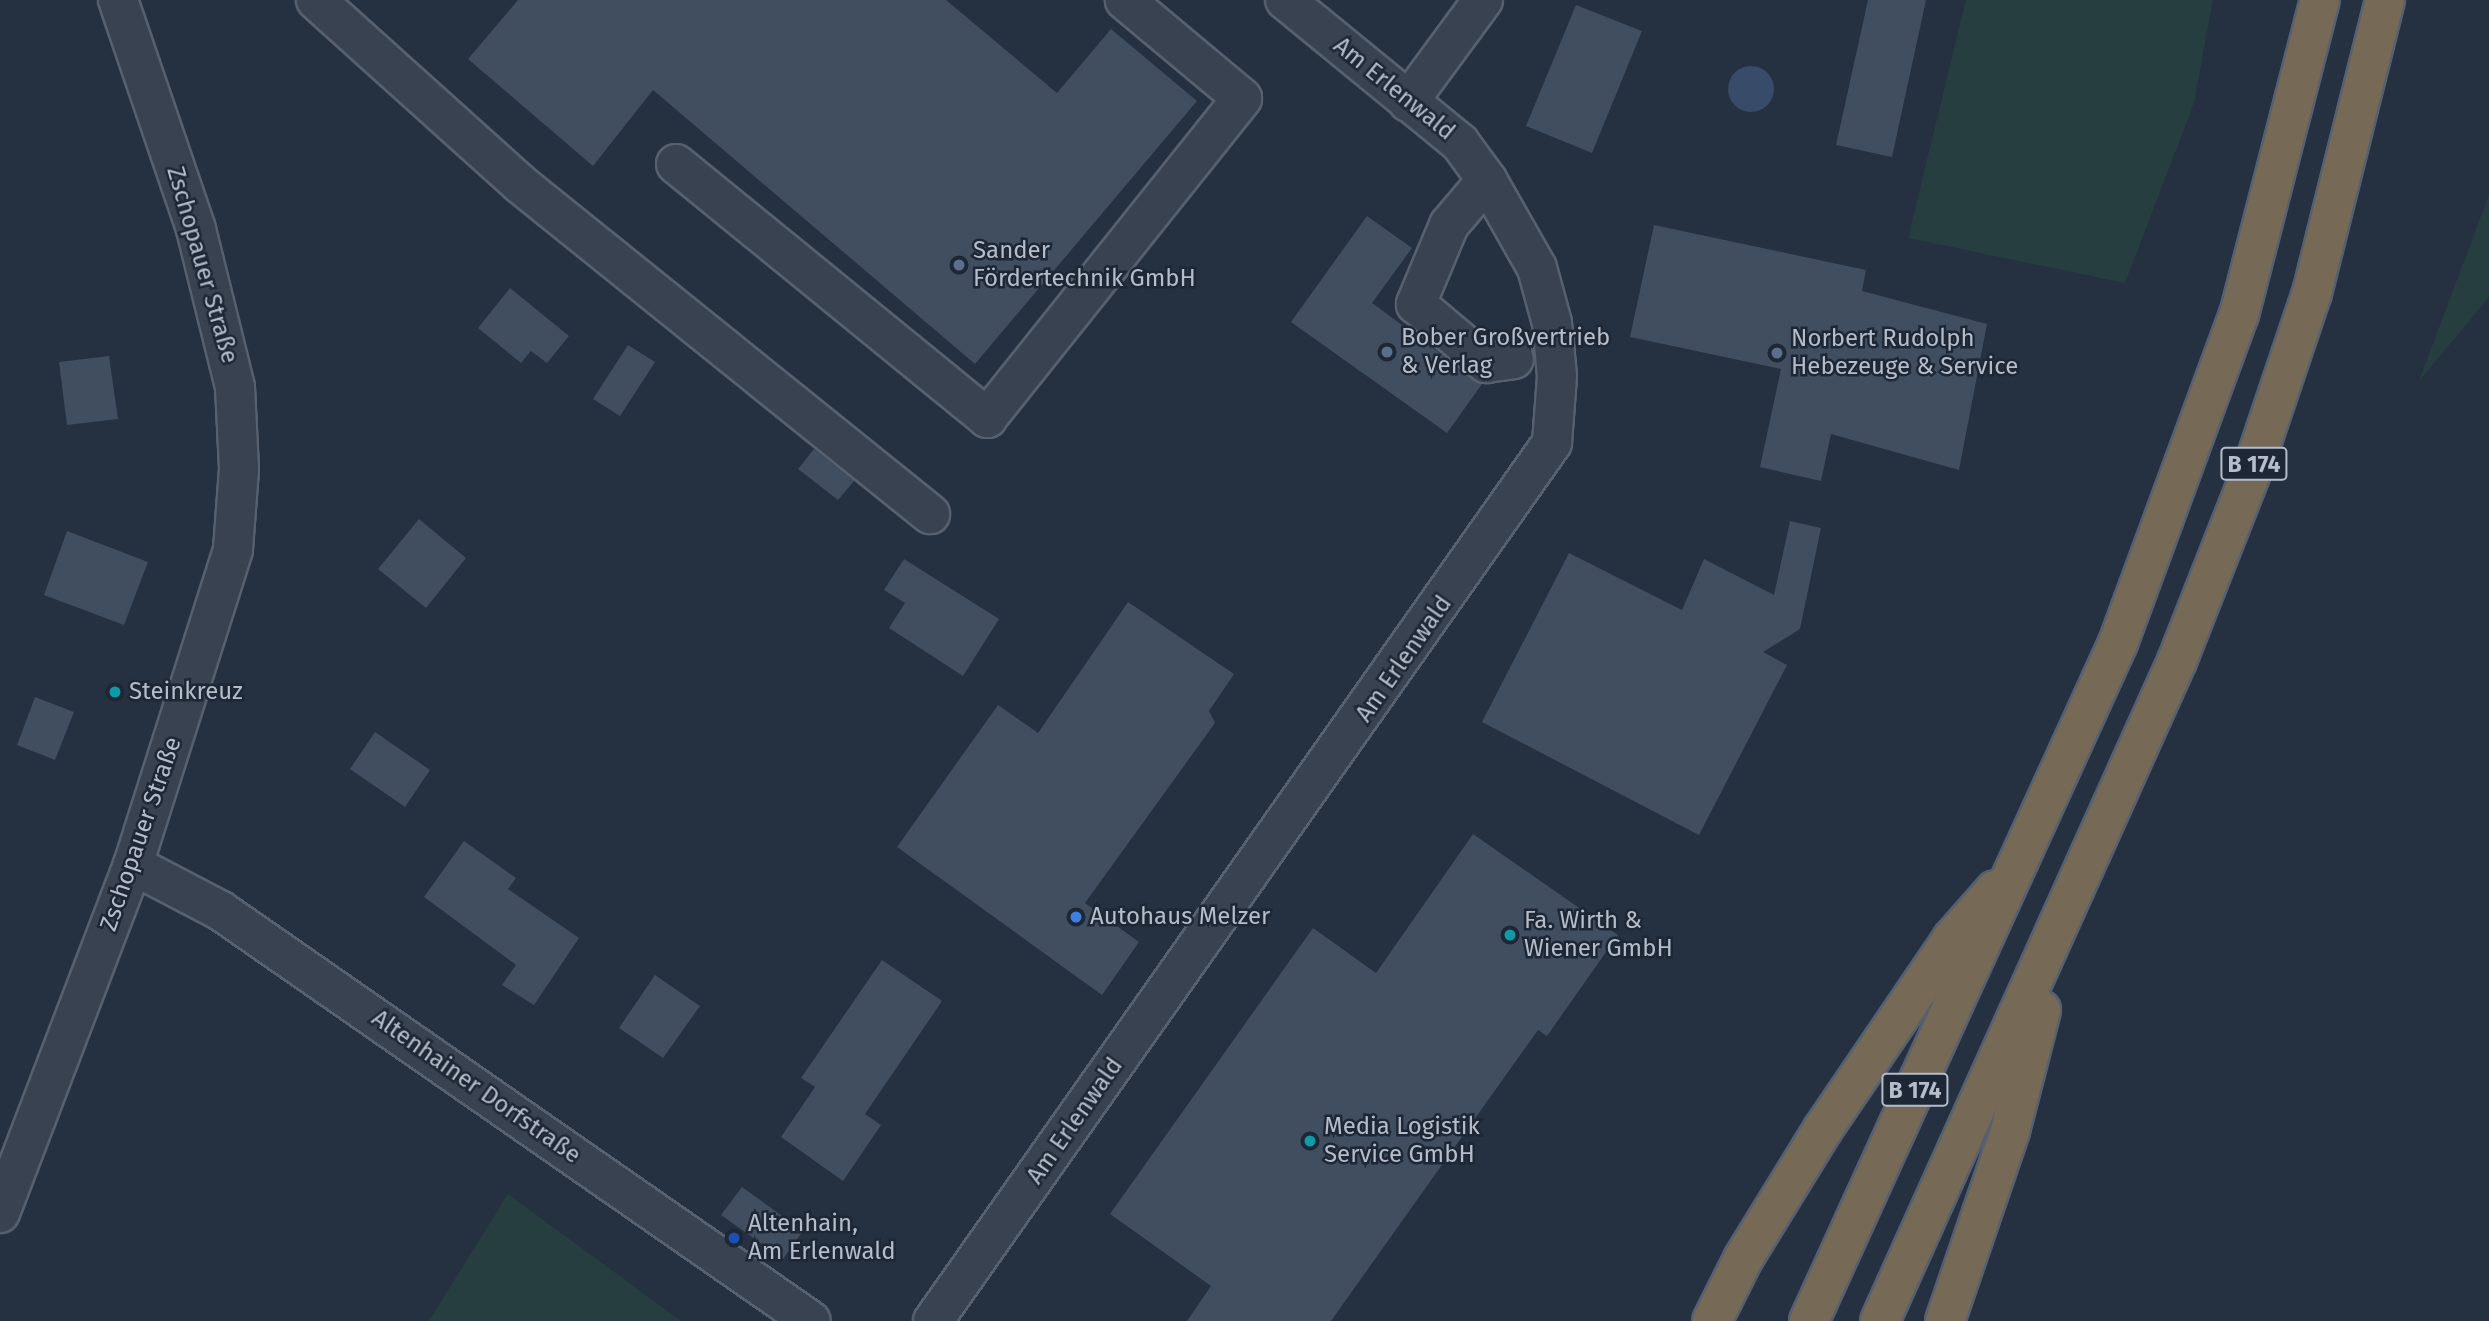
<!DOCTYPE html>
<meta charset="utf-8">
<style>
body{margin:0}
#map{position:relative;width:2489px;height:1321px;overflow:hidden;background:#253040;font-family:"Fira Sans",sans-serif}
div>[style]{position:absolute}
.green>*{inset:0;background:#273e41}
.water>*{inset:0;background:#384b68}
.round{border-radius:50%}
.building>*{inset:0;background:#404e60}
.roads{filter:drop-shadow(2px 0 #57606e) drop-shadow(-2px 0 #57606e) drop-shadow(0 2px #57606e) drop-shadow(0 -2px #57606e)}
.minor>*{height:38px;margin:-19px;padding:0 19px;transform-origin:19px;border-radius:19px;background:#394250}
.highway>*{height:38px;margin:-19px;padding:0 19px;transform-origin:19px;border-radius:19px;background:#766a56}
.dots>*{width:19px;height:19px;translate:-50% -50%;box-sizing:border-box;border:4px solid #1e2735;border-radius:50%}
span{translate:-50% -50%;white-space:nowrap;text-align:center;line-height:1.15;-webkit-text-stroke:5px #1e2735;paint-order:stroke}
.shield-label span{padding:2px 5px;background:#1e2735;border:2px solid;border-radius:5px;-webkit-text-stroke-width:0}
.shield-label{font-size:23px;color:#b5bdcb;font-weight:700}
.street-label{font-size:24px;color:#b5bdcb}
.poi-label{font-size:24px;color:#b5bdcb}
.left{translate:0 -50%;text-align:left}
</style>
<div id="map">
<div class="green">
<i style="clip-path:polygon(1966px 0,2213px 0,2194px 103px,2125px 283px,1908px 238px)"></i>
<i style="clip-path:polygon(2489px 195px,2489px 297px,2419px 381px)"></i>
<i style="clip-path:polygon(508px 1194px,681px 1321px,429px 1321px)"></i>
</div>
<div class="water">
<i class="round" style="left:1728px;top:66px;width:46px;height:46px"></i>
</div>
<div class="building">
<i style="clip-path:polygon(518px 0,946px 0,1057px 93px,1111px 29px,1197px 101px,975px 364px,653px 90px,593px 166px,468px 59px)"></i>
<i style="clip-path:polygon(1868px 0,1926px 0,1892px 157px,1836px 145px)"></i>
<i style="clip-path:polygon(1576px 5px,1642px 31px,1592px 153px,1526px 126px)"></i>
<i style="clip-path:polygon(1367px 216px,1412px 248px,1372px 303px,1482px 384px,1447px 433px,1291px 322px)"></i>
<i style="clip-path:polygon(1654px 225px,1866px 270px,1862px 291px,1987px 324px,1959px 470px,1831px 434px,1821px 481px,1760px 467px,1781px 369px,1630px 337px)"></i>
<i style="clip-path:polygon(510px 288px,569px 336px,547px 363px,531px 351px,521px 363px,478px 328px)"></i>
<i style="clip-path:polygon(628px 345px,655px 362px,620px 416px,593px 399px)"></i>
<i style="clip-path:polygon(109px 356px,118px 419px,67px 425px,59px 362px)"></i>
<i style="clip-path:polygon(814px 449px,854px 481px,838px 500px,798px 469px)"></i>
<i style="clip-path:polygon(419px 519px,466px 558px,426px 608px,378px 569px)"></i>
<i style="clip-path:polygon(1790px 521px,1821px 528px,1800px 629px,1763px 652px,1787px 665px,1699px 835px,1482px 722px,1569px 553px,1682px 610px,1704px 559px,1774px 595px)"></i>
<i style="clip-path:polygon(67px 531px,148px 562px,124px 625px,44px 595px)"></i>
<i style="clip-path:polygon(904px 559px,999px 619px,963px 676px,889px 628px,905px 603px,884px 590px)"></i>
<i style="clip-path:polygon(1128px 602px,1234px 674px,1209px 711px,1215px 723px,1085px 903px,1139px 942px,1102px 995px,897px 847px,998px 705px,1038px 733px)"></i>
<i style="clip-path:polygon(35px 697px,74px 712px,55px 760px,17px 745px)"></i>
<i style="clip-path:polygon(375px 732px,430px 770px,405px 807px,350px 769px)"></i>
<i style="clip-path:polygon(1473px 834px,1618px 935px,1547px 1036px,1538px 1030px,1331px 1321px,1187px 1321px,1211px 1286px,1110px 1214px,1313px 928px,1376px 973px)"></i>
<i style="clip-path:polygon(464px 841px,516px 878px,508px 889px,579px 938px,534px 1005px,502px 985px,516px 965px,424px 897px)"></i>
<i style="clip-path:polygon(882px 960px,942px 1001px,865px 1114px,881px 1125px,843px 1181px,781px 1137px,815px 1087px,801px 1078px)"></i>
<i style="clip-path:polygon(655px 975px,700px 1006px,663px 1058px,619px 1028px)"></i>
<i style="clip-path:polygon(742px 1187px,803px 1231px,783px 1259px,721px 1215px)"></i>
</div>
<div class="roads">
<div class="minor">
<i style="left:316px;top:0;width:273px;rotate:42deg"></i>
<i style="left:519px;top:183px;width:528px;rotate:38.85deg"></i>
<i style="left:1408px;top:102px;width:127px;rotate:-53.7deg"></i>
<i style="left:676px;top:164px;width:402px;rotate:39.2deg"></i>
<i style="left:987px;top:418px;width:409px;rotate:-51.4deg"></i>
<i style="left:1242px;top:98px;width:153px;rotate:-140.1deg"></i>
<i style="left:1487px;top:180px;width:59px;rotate:130.2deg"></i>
<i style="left:1449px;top:225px;width:86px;rotate:112.7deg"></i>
<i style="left:1416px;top:304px;width:92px;rotate:40.1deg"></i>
<i style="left:1486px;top:363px;width:28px;rotate:-8deg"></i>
<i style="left:133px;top:865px;width:99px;rotate:27.6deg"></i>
<i style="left:221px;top:911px;width:718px;rotate:34.8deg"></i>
<i style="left:0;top:1213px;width:373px;rotate:-69.1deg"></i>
<i style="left:133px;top:865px;width:331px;rotate:-72.4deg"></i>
<i style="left:233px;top:549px;width:80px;rotate:-85.7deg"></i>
<i style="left:239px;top:469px;width:82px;rotate:-92.8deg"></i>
<i style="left:235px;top:387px;width:163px;rotate:-103.9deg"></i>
<i style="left:196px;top:229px;width:242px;rotate:-108.8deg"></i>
<i style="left:933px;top:1321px;width:1074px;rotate:-54.82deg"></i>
<i style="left:1552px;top:443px;width:67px;rotate:-85.7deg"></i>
<i style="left:1557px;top:376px;width:53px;rotate:-95.4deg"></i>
<i style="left:1552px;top:323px;width:57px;rotate:-105.3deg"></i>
<i style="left:1537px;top:268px;width:101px;rotate:-119.6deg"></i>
<i style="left:1487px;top:180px;width:46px;rotate:-126.1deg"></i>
<i style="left:1460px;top:143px;width:226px;rotate:-140.7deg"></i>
</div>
<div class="highway">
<i style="left:1712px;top:1321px;width:69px;rotate:-63.4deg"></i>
<i style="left:1743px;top:1259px;width:153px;rotate:-58.4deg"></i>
<i style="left:1823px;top:1129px;width:230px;rotate:-55.8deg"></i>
<i style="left:1952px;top:939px;width:65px;rotate:-48.7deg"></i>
<i style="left:1809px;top:1321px;width:745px;rotate:-65.5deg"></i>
<i style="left:2118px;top:643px;width:350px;rotate:-69.8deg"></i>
<i style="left:2239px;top:315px;width:325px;rotate:-75.6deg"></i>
<i style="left:1880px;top:1321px;width:724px;rotate:-65.77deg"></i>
<i style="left:2177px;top:661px;width:207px;rotate:-68.5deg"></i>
<i style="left:2253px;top:468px;width:185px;rotate:-71.4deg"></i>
<i style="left:2312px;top:293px;width:302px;rotate:-76deg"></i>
<i style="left:1945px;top:1321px;width:201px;rotate:-71.1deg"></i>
<i style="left:2010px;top:1131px;width:125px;rotate:-75.6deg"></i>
</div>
</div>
<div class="dots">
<i style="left:959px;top:265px;background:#5c6f8a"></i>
<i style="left:1387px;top:352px;background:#5c6f8a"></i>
<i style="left:1777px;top:353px;background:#5c6f8a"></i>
<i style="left:115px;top:692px;background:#0f9aa8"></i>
<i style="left:1076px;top:917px;background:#3f7fe0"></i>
<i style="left:1510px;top:935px;background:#0f9aa8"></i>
<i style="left:1310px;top:1141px;background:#0f9aa8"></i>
<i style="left:734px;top:1238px;background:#1a4fb4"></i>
</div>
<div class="shield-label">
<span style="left:2254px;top:464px">B 174</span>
<span style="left:1915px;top:1090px">B 174</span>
</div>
<div class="street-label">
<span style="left:1394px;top:89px;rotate:39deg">Am Erlenwald</span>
<span style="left:202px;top:265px;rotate:74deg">Zschopauer Straße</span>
<span style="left:1404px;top:659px;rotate:-55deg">Am Erlenwald</span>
<span style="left:141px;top:834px;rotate:-71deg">Zschopauer Straße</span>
<span style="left:476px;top:1087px;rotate:35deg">Altenhainer Dorfstraße</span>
<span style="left:1075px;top:1121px;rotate:-55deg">Am Erlenwald</span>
</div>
<div class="poi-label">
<span class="left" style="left:973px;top:265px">Sander<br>Fördertechnik GmbH</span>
<span class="left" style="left:1401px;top:352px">Bober Großvertrieb<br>&amp; Verlag</span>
<span class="left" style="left:1791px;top:353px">Norbert Rudolph<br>Hebezeuge &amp; Service</span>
<span class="left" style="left:129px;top:692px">Steinkreuz</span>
<span class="left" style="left:1090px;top:917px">Autohaus Melzer</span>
<span class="left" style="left:1524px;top:935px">Fa. Wirth &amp;<br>Wiener GmbH</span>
<span class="left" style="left:1324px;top:1141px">Media Logistik<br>Service GmbH</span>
<span class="left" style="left:748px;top:1238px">Altenhain,<br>Am Erlenwald</span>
</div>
</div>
